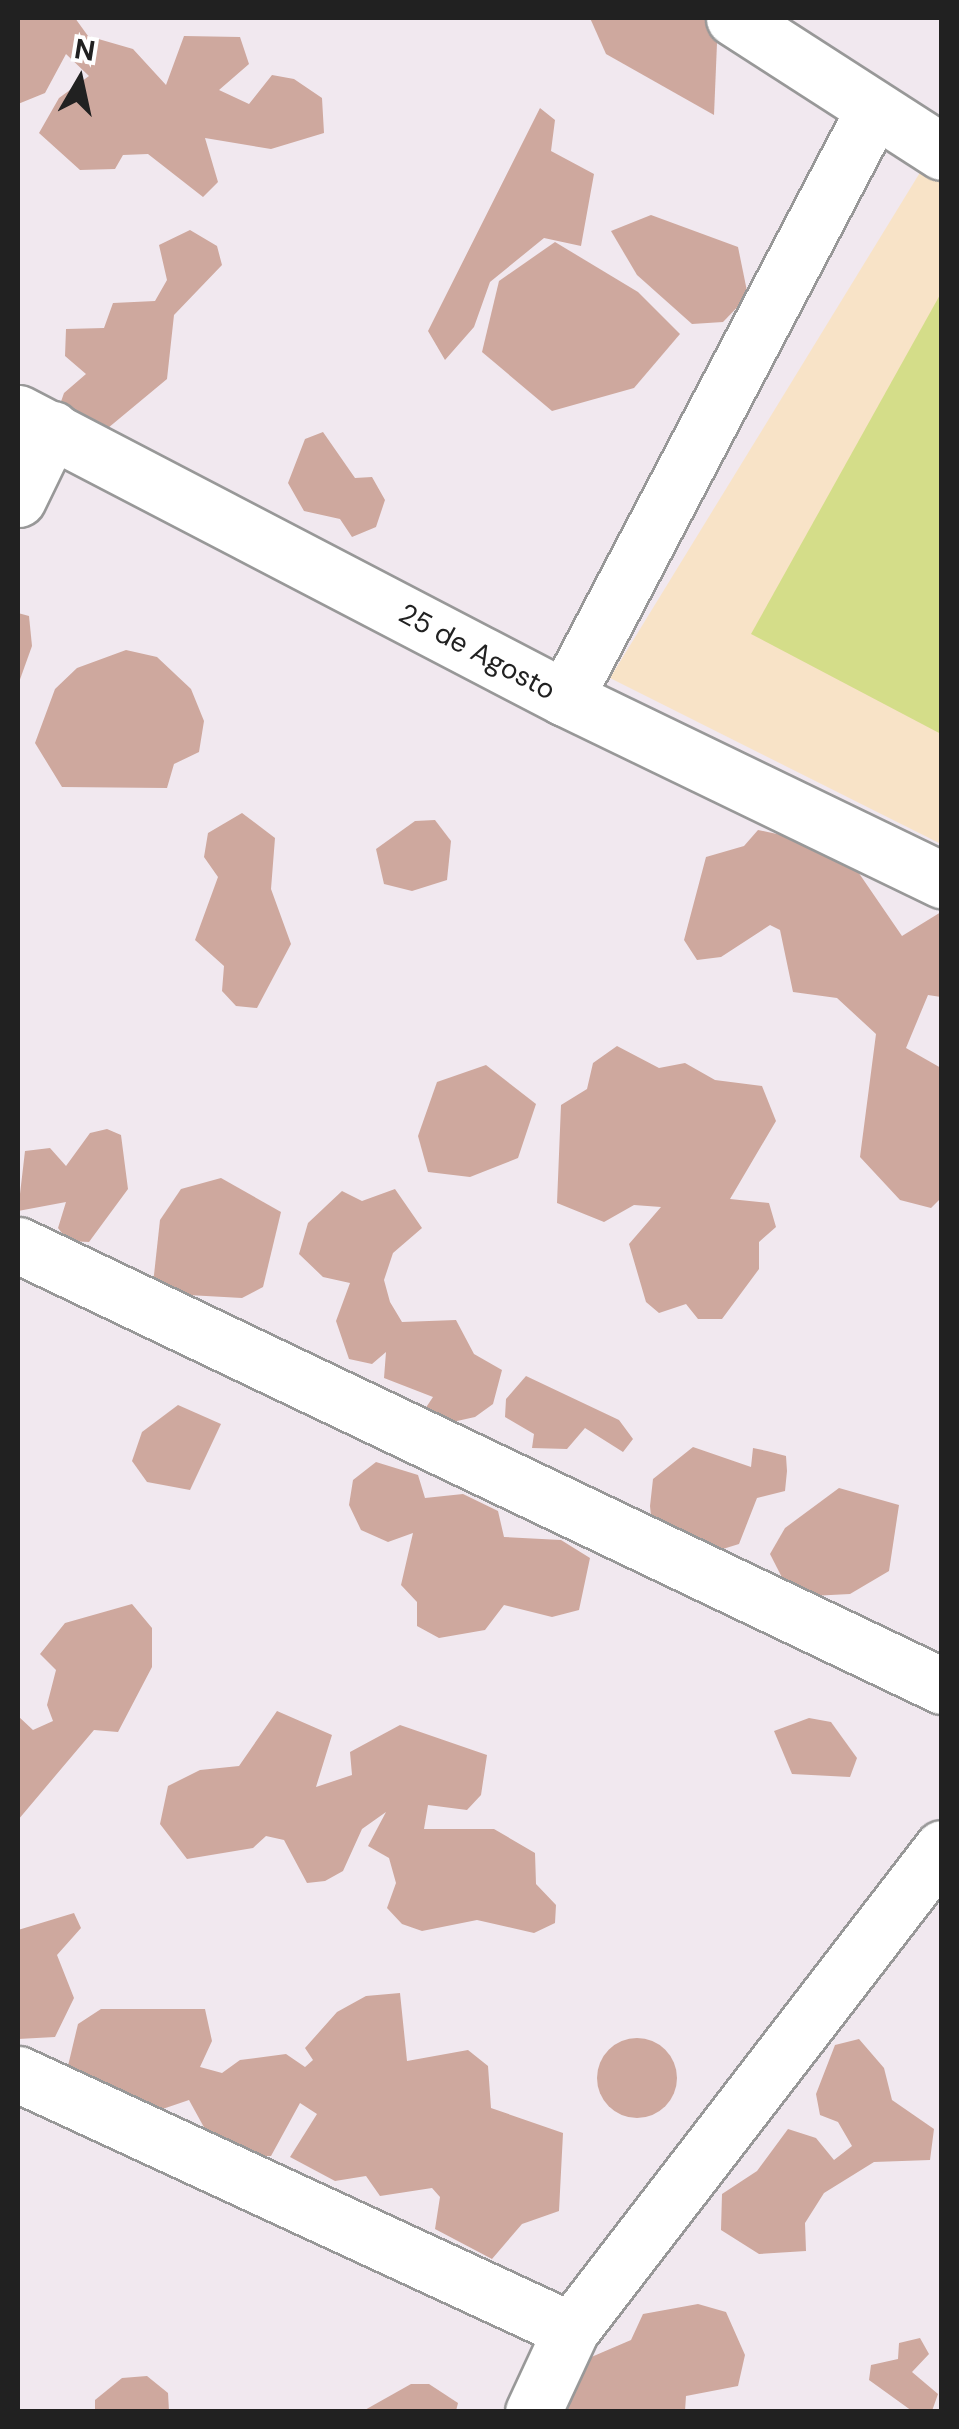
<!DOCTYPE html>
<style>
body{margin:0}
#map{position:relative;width:959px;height:2429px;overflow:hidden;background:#f1e8ef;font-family:"DM Sans",sans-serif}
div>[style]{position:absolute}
.forest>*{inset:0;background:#cea89e}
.round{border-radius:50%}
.park>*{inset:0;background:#f8e3c7}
.pitch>*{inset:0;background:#d4dd89}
.roads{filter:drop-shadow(2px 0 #989898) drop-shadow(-2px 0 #989898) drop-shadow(0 2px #989898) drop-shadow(0 -2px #989898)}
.minor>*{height:55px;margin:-27.5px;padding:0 27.5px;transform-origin:27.5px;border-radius:27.5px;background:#fff}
span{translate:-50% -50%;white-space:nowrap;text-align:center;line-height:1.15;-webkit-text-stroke:9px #fff;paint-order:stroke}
.street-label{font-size:28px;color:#212121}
.frame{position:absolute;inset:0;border:20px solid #212121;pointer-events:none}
.north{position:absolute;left:30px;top:30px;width:100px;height:100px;-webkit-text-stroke:8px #fff;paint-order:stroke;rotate:9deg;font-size:28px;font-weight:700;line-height:40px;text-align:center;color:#212121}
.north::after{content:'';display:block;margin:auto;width:35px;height:45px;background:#212121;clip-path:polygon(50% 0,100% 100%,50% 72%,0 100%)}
</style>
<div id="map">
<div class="forest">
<i style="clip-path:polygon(18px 18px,75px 18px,88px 36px,133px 49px,166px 85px,184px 36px,240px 37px,249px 64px,219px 90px,249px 104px,272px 75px,294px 79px,322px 98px,324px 133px,271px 149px,205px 138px,218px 182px,203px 197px,148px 154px,123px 155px,115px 169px,80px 170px,39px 133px,59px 98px,89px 76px,66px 54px,45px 93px,18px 104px)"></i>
<i style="clip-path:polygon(590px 18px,718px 19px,714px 115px,606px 54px)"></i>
<i style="clip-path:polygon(540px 108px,555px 120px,551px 151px,594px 174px,581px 246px,544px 238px,490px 282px,474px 327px,445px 360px,428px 331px)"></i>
<i style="clip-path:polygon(651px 215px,738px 247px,748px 296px,723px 322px,692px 324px,637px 275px,611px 231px)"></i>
<i style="clip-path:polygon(190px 230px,217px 246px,222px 265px,174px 315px,167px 379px,108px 428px,82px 430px,56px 416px,64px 393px,86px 374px,65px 356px,66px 329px,104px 328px,113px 303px,155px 301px,167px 280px,159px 245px)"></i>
<i style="clip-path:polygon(555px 242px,638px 292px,680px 334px,634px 388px,552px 411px,482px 352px,499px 281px)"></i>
<i style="clip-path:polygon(323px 432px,355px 478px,372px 477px,385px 500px,376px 527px,352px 537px,340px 519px,304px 511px,288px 483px,305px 439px)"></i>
<i style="clip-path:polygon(18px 613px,29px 616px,32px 646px,18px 685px)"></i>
<i style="clip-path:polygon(126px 650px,157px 657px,191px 689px,204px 721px,199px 752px,174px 764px,167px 788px,62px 787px,35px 743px,55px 689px,77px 668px)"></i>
<i style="clip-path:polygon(242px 813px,275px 838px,271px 889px,291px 944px,257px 1008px,236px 1006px,222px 991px,224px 966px,195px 940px,218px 877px,204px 857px,208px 833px)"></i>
<i style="clip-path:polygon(435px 820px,451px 841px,447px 880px,412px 891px,384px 884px,376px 849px,415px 821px)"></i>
<i style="clip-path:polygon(758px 830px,809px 841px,854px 866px,902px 936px,941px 912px,941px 997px,928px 995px,906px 1048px,941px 1068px,941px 1198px,931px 1208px,900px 1200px,860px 1157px,876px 1034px,837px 998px,793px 992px,780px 930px,770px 925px,721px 957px,697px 960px,684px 940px,706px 857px,744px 846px)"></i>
<i style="clip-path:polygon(617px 1046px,659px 1068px,685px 1063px,715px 1080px,762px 1086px,776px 1121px,730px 1199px,769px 1203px,776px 1227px,759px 1242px,759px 1269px,722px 1319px,698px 1319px,686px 1304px,659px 1313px,646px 1302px,629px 1244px,661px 1207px,634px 1205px,604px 1222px,557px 1203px,561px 1105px,587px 1089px,593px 1063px)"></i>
<i style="clip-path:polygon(486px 1065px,536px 1104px,518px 1158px,470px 1177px,428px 1172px,418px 1136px,437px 1082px)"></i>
<i style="clip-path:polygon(107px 1129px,121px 1135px,128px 1189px,89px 1242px,68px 1241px,58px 1228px,66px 1202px,18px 1211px,25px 1151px,50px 1148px,66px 1166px,90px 1133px)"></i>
<i style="clip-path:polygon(221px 1178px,281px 1212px,263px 1287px,242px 1298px,152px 1293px,160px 1220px,181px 1189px)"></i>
<i style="clip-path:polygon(395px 1189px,422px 1228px,393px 1253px,384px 1280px,390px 1302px,402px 1322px,456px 1320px,474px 1354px,502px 1370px,493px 1404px,475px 1417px,448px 1423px,425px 1409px,433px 1397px,384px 1378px,386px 1352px,372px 1364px,349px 1359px,336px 1321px,350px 1283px,323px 1277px,299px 1254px,308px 1223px,342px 1191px,362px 1201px)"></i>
<i style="clip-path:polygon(526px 1376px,619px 1420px,633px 1439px,623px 1452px,585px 1428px,567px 1449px,532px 1448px,534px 1434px,505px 1417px,506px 1399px)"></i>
<i style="clip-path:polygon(178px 1405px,221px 1424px,190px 1490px,147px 1482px,132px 1461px,142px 1432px)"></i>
<i style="clip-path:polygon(693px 1447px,751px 1467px,753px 1448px,767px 1451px,786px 1456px,787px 1471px,785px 1491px,757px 1498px,739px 1544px,697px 1557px,653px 1535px,650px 1506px,653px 1479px)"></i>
<i style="clip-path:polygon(376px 1462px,418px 1475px,425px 1498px,463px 1494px,498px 1511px,504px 1537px,561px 1540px,590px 1558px,579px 1610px,552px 1617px,504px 1605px,485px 1630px,439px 1638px,417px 1626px,417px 1602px,401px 1585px,413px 1533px,388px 1542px,361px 1530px,349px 1505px,353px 1480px)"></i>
<i style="clip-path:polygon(839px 1488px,899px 1505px,889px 1571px,850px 1594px,792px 1597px,770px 1554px,785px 1528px)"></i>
<i style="clip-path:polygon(132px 1604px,152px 1628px,152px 1667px,118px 1732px,94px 1730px,18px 1820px,18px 1716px,33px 1730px,53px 1721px,47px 1705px,56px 1670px,40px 1654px,65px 1623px)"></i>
<i style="clip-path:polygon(277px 1711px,332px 1735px,316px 1787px,352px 1775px,350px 1752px,400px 1725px,487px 1755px,481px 1795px,467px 1810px,428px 1805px,424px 1829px,494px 1829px,535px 1853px,536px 1884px,556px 1905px,555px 1923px,534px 1933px,477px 1920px,422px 1931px,402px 1924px,387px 1908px,396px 1883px,389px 1858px,368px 1846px,386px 1812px,362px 1829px,343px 1871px,325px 1881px,307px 1883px,284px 1840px,266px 1836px,253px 1848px,187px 1859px,160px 1824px,168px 1786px,200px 1770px,239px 1766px)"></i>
<i style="clip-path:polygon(809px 1718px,831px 1722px,857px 1758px,850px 1777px,792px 1774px,774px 1731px)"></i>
<i style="clip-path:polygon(74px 1913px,81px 1928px,57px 1955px,74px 1998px,55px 2037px,18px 2039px,18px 1930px)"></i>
<i style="clip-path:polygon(400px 1993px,407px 2061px,468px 2050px,488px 2066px,491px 2108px,563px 2133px,559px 2211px,522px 2224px,492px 2259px,435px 2229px,440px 2197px,432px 2188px,380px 2196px,366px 2176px,335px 2181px,290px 2157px,317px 2114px,300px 2103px,271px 2156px,244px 2156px,211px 2140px,189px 2100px,145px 2115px,67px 2070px,78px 2024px,101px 2009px,205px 2009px,212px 2041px,200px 2067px,222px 2073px,240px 2060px,286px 2054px,305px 2067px,313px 2060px,305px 2048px,337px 2012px,366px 1996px)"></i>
<i class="round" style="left:597px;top:2038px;width:80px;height:80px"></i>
<i style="clip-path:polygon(859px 2039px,884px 2068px,892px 2100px,934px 2129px,930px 2160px,874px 2162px,824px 2193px,805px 2223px,806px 2251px,759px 2254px,721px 2230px,722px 2194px,757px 2171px,788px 2129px,816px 2138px,834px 2160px,852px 2146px,838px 2122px,820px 2115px,816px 2094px,835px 2045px)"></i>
<i style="clip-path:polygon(698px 2304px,726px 2312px,745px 2355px,738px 2386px,686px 2396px,685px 2411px,554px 2412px,589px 2358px,631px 2340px,643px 2314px)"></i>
<i style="clip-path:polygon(920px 2338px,929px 2354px,912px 2372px,938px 2394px,932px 2411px,912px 2411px,869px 2380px,871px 2365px,898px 2359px,899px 2343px)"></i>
<i style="clip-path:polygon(147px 2376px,168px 2393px,169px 2411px,95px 2411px,95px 2400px,122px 2378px)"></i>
<i style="clip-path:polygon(411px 2384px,429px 2384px,458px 2403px,456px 2411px,363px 2411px)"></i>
</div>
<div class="park">
<i style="clip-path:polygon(924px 166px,942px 177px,941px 844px,610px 678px)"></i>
</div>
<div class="pitch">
<i style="clip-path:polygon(941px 293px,941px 734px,751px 634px)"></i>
</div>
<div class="roads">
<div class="minor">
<i style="left:734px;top:18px;width:247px;rotate:32.8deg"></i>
<i style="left:18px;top:413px;width:617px;rotate:27.52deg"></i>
<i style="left:565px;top:698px;width:419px;rotate:25.8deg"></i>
<i style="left:18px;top:499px;width:78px;rotate:-64.1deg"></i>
<i style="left:565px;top:698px;width:663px;rotate:-62.31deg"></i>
<i style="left:18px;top:1245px;width:1024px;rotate:25.51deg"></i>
<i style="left:18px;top:2074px;width:609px;rotate:24.84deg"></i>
<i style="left:533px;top:2412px;width:90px;rotate:-65.1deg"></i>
<i style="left:571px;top:2330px;width:608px;rotate:-52.41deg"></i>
</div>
</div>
<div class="street-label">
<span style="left:477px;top:652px;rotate:28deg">25 de Agosto</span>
</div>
<div class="frame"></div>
<div class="north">N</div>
</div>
